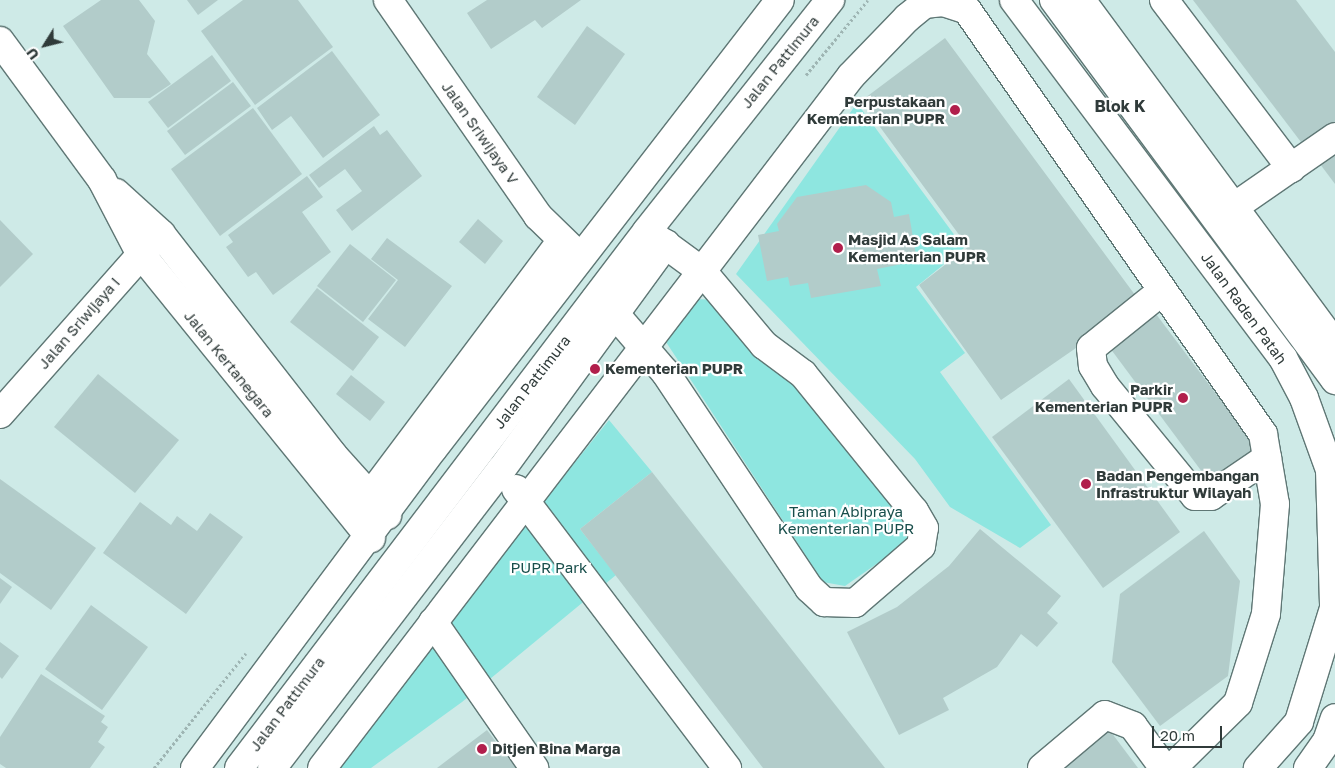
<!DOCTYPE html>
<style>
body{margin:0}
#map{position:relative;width:1335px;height:768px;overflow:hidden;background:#ceeae7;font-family:"Golos Text",sans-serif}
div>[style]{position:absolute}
.green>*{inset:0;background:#8ee6e0}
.building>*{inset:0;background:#b2ccca}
.path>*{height:3px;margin-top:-1.5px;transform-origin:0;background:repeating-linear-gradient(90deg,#9eb5b3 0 2.5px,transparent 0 5px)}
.roads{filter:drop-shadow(1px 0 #5f7775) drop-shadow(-1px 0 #5f7775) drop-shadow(0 1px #5f7775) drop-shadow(0 -1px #5f7775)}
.minor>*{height:28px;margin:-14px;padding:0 14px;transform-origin:14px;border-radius:14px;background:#fff}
.major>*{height:28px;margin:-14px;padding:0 14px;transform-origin:14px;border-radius:14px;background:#fff}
.dots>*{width:14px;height:14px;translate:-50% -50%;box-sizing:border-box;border:2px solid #fff;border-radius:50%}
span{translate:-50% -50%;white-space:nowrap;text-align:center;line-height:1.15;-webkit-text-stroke:4.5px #fff;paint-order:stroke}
.street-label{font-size:15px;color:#303b3a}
.poi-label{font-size:15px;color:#303b3a;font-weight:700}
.right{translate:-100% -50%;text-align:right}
.left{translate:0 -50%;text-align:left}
.park-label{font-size:15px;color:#184e4b}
.neighbourhood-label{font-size:16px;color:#303b3a;font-weight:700}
.north{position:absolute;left:20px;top:20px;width:50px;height:50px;-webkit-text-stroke:4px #fff;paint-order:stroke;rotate:234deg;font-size:14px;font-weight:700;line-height:20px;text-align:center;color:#303b3a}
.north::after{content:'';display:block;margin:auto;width:18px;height:22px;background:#303b3a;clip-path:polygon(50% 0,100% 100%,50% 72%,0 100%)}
.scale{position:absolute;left:1152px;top:726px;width:70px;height:22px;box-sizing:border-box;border:2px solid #303b3a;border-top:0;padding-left:6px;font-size:15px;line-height:18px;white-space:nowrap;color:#303b3a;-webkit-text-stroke:4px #fff;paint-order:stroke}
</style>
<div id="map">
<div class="green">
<i style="clip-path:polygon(857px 103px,964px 248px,916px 287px,965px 353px,940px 372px,1051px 525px,1020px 548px,950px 507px,915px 459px,736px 274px)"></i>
<i style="clip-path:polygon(694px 299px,720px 300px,887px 484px,915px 529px,905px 544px,845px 586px,823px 582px,666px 342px)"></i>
<i style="clip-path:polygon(609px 420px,652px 472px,580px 529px,616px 575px,462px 702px,371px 768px,330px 768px)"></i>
</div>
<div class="building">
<i style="clip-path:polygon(101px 0,139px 0,155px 21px,147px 54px,171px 84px,150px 98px,114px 98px,63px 26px)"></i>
<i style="clip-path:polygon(187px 0,218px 0,198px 15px)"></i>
<i style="clip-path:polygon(243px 0,298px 0,333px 47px,255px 105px,201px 31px)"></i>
<i style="clip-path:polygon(487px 0,581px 0,542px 28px,535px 20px,491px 49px,467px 13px)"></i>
<i style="clip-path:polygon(1193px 0,1296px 0,1335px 52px,1335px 129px,1307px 150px)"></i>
<i style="clip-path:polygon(587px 26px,625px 54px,575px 125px,537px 97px)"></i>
<i style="clip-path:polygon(945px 38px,1141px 303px,1001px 400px,919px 285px,968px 247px,861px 101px)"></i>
<i style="clip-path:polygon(332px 51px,380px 115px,323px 158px,291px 116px,272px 130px,257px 108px)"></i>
<i style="clip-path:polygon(212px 55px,231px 81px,168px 128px,148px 102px)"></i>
<i style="clip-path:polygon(233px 82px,251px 106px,185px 155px,167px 131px)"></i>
<i style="clip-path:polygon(253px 108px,302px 174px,220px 236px,171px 169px)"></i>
<i style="clip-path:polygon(374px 126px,380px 135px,387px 130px,422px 176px,352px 231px,336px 210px,362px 191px,345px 169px,319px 188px,309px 175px)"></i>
<i style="clip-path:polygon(1335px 148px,1335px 184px,1317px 160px)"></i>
<i style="clip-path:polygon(307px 176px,323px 197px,302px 212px,331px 252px,273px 295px,256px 272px,248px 277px,226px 247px,233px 242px,228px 235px)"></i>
<i style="clip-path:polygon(866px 185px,891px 202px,894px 217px,909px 214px,917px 261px,877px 269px,881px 286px,811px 298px,808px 283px,790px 286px,788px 277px,767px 281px,758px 235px,779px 231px,777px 224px,797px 197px)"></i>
<i style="clip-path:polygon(478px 219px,503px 241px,485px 264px,459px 242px)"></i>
<i style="clip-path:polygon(0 220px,33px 254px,0 287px)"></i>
<i style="clip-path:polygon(387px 238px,452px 286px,405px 347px,368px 319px,398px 280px,371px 259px)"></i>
<i style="clip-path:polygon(350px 244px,396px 280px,363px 322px,317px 286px)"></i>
<i style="clip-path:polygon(317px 288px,379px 337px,353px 371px,290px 322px)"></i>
<i style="clip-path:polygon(1153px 310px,1259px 451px,1214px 488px,1107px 344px)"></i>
<i style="clip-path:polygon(98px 374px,179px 440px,135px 493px,54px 427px)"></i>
<i style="clip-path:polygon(351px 375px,385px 402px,370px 421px,336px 394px)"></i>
<i style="clip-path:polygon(1069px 379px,1180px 532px,1103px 588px,992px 437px)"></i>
<i style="clip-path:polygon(652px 472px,885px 768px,763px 768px,580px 529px)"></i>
<i style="clip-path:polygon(0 479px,96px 548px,51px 610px,0 573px)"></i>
<i style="clip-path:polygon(140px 502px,171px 525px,177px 516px,197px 531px,210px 513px,243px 537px,186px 614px,103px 553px)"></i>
<i style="clip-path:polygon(980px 529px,1061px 596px,1047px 613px,1058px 623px,1037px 647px,1021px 634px,997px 667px,943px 698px,949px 710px,899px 735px,847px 632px,897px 607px,949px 566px)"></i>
<i style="clip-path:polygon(1204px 531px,1240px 581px,1228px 676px,1160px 726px,1112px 662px,1120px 594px)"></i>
<i style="clip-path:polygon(0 578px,12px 587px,0 604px)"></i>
<i style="clip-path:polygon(91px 605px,148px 647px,102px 710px,45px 669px)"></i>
<i style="clip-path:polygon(0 642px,19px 656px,2px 679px,0 677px)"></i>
<i style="clip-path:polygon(41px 674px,105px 716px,101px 722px,108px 727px,98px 742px,105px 747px,90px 768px,6px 768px,0 764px,0 737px)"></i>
<i style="clip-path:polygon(1108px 728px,1138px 768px,1055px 768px)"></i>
<i style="clip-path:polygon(487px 730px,516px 768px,437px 768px)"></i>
</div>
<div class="path">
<i style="left:806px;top:75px;width:97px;rotate:-50.4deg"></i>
<i style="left:154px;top:768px;width:147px;rotate:-51.3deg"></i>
</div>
<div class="roads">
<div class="minor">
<i style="left:388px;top:0;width:263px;rotate:55.2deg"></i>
<i style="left:538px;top:216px;width:52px;rotate:44.2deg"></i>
<i style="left:1014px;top:0;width:448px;rotate:53.1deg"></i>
<i style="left:1283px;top:358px;width:45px;rotate:62.3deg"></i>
<i style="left:1304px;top:398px;width:77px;rotate:70.1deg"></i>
<i style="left:1330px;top:470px;width:138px;rotate:88.3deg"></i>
<i style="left:1334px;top:608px;width:119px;rotate:107.1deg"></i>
<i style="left:1299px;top:722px;width:62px;rotate:131.7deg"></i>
<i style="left:1054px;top:0;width:473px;rotate:53.5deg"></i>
<i style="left:1081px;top:0;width:426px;rotate:53.6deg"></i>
<i style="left:1334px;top:343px;width:35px;rotate:90deg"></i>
<i style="left:1164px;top:0;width:211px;rotate:52.9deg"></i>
<i style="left:0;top:41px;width:172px;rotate:53.7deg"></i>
<i style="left:102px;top:180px;width:82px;rotate:62.5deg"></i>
<i style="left:140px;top:253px;width:367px;rotate:51deg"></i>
<i style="left:116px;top:193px;width:61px;rotate:42.3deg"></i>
<i style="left:161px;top:234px;width:280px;rotate:52.1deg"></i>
<i style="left:333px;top:455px;width:81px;rotate:48deg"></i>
<i style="left:1234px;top:207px;width:123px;rotate:-34.7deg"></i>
<i style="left:1162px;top:291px;width:91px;rotate:141.2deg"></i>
<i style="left:1091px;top:348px;width:18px;rotate:84deg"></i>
<i style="left:1093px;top:366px;width:23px;rotate:59deg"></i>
<i style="left:1105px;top:386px;width:142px;rotate:50.7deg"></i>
<i style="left:1195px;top:496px;width:16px"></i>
<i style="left:1211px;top:496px;width:68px;rotate:-34.2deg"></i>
<i style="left:595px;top:300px;width:23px;rotate:34deg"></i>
<i style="left:614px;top:313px;width:78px;rotate:49.2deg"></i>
<i style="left:665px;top:372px;width:260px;rotate:56.3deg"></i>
<i style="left:809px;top:588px;width:21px;rotate:43deg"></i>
<i style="left:824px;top:602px;width:31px;rotate:2deg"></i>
<i style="left:855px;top:603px;width:87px;rotate:-40.8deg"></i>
<i style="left:921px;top:546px;width:18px;rotate:-81deg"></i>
<i style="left:924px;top:528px;width:20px;rotate:-120deg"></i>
<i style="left:914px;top:511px;width:176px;rotate:-129deg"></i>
<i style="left:803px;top:374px;width:49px;rotate:-143.4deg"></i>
<i style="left:764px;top:345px;width:95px;rotate:-129.9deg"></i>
<i style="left:703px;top:272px;width:69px;rotate:-143.8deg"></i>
<i style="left:0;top:414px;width:231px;rotate:-48.5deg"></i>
<i style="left:516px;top:489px;width:350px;rotate:52.9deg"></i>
<i style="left:358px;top:512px;width:338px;rotate:-53.1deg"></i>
<i style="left:433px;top:622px;width:178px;rotate:55.3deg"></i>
<i style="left:272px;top:768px;width:376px;rotate:-52.5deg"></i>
<i style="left:501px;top:470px;width:280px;rotate:-53.9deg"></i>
<i style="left:322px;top:768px;width:871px;rotate:-52.6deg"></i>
<i style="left:851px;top:76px;width:81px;rotate:-46deg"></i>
<i style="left:907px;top:18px;width:22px;rotate:-39deg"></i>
<i style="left:924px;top:4px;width:19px;rotate:-6deg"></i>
<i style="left:943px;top:2px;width:25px;rotate:18deg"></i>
<i style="left:967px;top:10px;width:517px;rotate:55.08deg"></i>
<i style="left:1263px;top:434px;width:71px;rotate:80.3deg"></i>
<i style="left:1275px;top:504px;width:110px;rotate:94.7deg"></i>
<i style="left:1266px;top:614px;width:93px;rotate:107.5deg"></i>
<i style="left:1238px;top:703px;width:93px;rotate:135.4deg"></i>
<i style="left:1042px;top:768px;width:82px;rotate:-40.1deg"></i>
<i style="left:1105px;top:715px;width:30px;rotate:21deg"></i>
<i style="left:1133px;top:726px;width:52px;rotate:53.6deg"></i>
<i style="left:1308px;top:768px;width:33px;rotate:-55deg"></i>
<i style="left:1327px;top:741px;width:24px;rotate:-71deg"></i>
</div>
<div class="major">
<i style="left:195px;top:768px;width:398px;rotate:-53.3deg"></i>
<i style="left:433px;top:449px;width:567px;rotate:-52.3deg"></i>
<i style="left:239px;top:768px;width:674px;rotate:-52.77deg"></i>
<i style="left:647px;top:231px;width:295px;rotate:-51.6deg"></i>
</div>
</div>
<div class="dots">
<i style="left:955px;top:110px;background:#b11f4c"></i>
<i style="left:838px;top:248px;background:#b11f4c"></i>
<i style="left:595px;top:369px;background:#b11f4c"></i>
<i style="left:1183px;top:398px;background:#b11f4c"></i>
<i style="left:1086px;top:484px;background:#b11f4c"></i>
<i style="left:482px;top:749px;background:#b11f4c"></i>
</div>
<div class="street-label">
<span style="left:780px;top:62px;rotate:-51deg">Jalan Pattimura</span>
<span style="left:480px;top:133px;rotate:55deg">Jalan Sriwijaya V</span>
<span style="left:1244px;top:308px;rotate:54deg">Jalan Raden Patah</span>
<span style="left:79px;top:323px;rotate:-49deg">Jalan Sriwijaya I</span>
<span style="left:229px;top:364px;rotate:51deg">Jalan Kertanegara</span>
<span style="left:532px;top:382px;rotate:-52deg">Jalan Pattimura</span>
<span style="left:287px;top:704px;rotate:-53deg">Jalan Pattimura</span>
</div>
<div class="poi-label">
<span class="right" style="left:945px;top:110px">Perpustakaan<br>Kementerian PUPR</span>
<span class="left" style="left:848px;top:248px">Masjid As Salam<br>Kementerian PUPR</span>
<span class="left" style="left:605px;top:369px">Kementerian PUPR</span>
<span class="right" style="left:1173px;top:398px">Parkir<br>Kementerian PUPR</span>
<span class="left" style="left:1096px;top:484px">Badan Pengembangan<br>Infrastruktur Wilayah</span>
<span class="left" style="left:492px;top:749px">Ditjen Bina Marga</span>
</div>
<div class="park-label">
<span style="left:846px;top:520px">Taman Abipraya<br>Kementerian PUPR</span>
<span style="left:549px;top:568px">PUPR Park</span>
</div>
<div class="neighbourhood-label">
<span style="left:1120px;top:106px">Blok K</span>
</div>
<div class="north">U</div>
<div class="scale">20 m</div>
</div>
